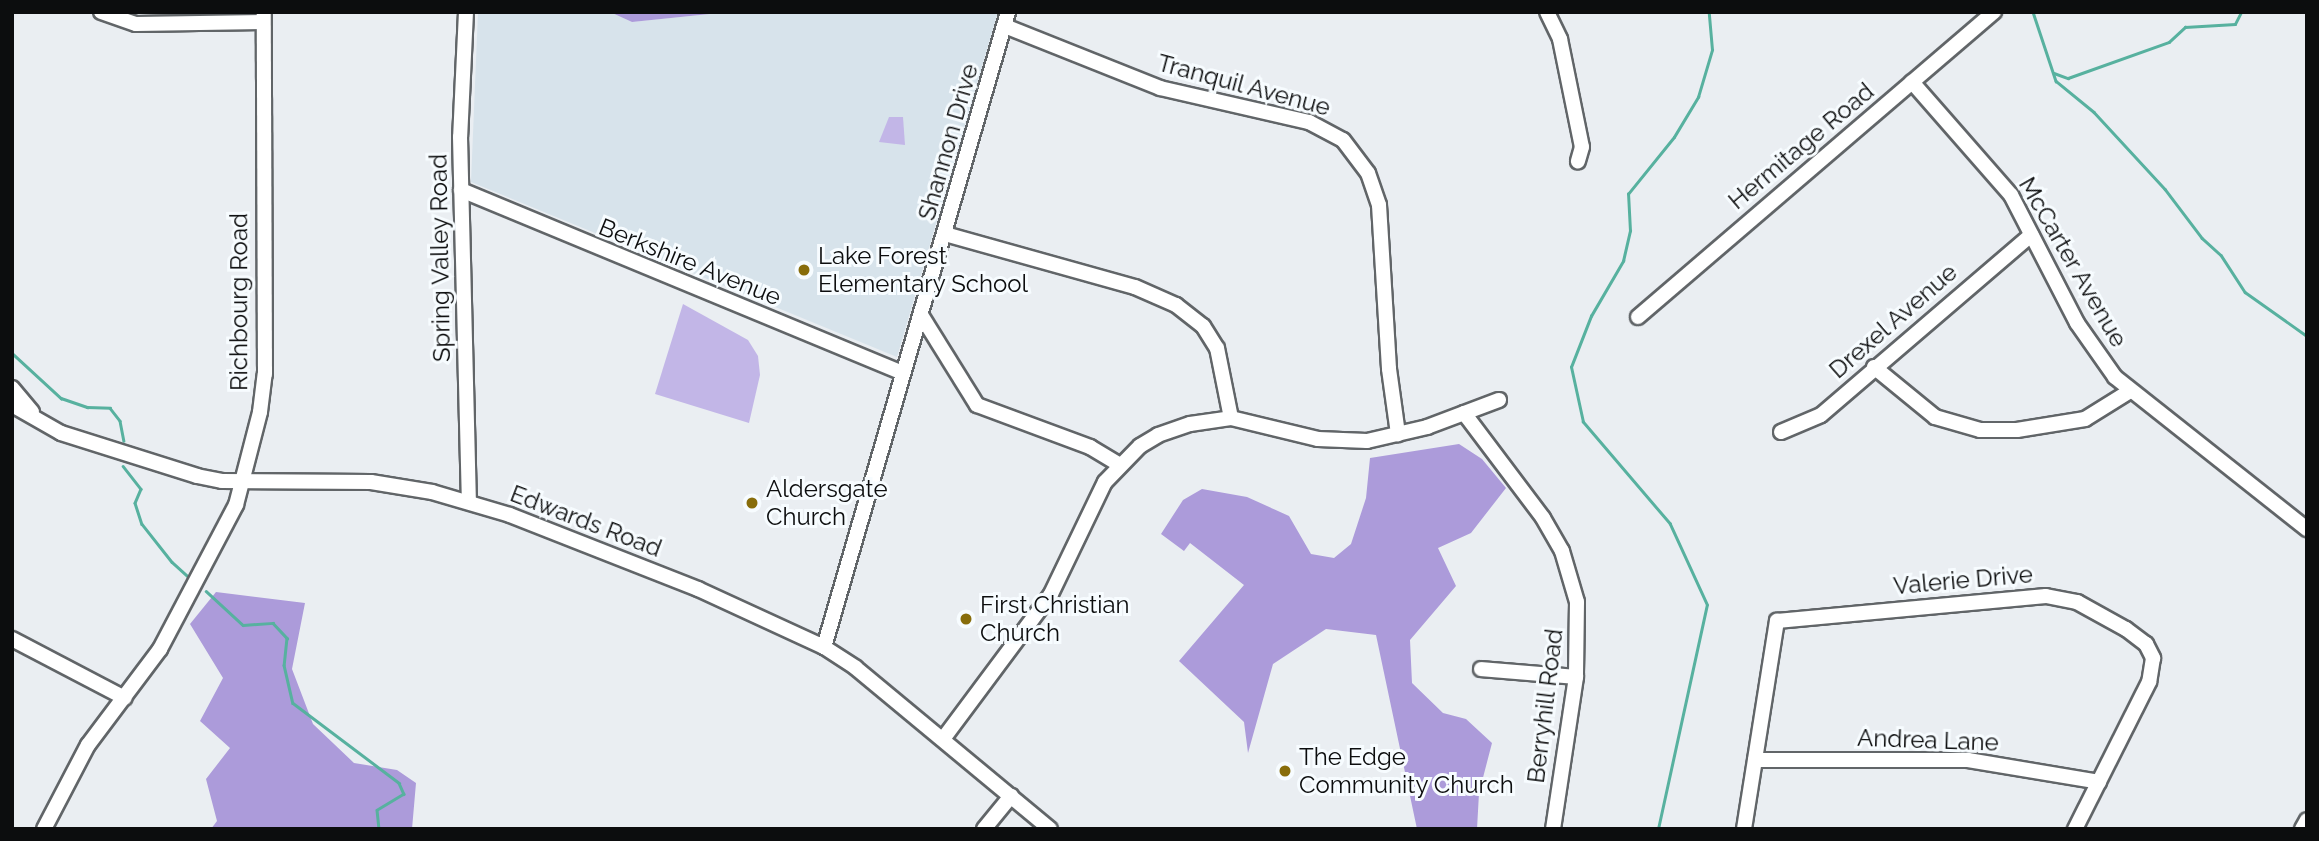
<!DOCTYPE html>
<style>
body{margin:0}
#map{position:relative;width:2319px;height:841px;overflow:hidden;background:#eaeef2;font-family:Raleway,sans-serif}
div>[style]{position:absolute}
.built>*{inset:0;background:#d7e3eb}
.green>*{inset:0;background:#c2b6e7}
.forest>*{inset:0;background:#ac9bda}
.stream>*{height:2.5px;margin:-1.25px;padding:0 1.25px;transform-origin:1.25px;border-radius:1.25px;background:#57b19f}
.roads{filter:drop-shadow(2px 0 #616568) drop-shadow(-2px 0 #616568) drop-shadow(0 2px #616568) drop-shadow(0 -2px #616568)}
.minor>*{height:14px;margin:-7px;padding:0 7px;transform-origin:7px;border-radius:7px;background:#fff}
.dots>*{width:19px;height:19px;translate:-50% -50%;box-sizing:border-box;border:4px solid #f7fcff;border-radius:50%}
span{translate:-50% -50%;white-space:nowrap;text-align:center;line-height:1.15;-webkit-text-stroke:6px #f7fcff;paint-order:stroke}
.street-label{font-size:24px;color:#0c0d0e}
.poi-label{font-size:24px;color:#0c0d0e}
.left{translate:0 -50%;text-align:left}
.frame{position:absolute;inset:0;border:14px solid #0c0d0e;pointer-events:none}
</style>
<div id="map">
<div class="built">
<i style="clip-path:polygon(478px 12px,610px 12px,632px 22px,729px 12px,998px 12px,897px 357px,471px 182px)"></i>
</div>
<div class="green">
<i style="clip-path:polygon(889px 117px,903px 117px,905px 145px,879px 142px)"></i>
<i style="clip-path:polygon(683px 304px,748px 340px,758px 356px,760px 375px,749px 423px,655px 394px)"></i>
</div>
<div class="forest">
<i style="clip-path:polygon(610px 12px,729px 12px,632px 22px)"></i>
<i style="clip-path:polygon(1459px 444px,1482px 459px,1506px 488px,1471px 533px,1438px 548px,1456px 586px,1410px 640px,1412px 683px,1443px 713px,1466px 719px,1492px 743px,1479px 793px,1477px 829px,1417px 829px,1376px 635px,1326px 629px,1273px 664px,1248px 753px,1244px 722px,1179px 661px,1244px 585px,1190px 543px,1184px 551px,1161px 534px,1183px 500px,1202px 489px,1247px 497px,1289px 516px,1311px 554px,1334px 558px,1351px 544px,1366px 498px,1370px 458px)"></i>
<i style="clip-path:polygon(216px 592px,305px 603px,292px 669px,313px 724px,354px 763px,397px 770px,416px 783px,412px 829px,211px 829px,217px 821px,206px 779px,230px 748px,200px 721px,223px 678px,190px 624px)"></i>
</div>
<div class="stream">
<i style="left:2033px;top:12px;width:73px;rotate:71.6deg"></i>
<i style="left:2056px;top:81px;width:49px;rotate:39.2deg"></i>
<i style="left:2094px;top:112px;width:105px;rotate:47.3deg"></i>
<i style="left:2165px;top:189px;width:61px;rotate:52.9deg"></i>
<i style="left:2202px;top:238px;width:25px;rotate:42deg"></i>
<i style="left:2221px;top:255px;width:44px;rotate:57deg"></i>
<i style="left:2245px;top:292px;width:76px;rotate:35.4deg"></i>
<i style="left:2054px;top:73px;width:15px;rotate:20deg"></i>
<i style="left:2068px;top:78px;width:107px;rotate:-19.6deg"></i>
<i style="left:2169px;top:42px;width:22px;rotate:-43deg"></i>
<i style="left:2185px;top:27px;width:50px;rotate:-3.4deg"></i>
<i style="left:2235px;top:24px;width:13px;rotate:-63deg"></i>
<i style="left:12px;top:353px;width:67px;rotate:42.6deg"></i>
<i style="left:61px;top:398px;width:28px;rotate:19deg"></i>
<i style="left:87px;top:407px;width:23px;rotate:2deg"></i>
<i style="left:110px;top:408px;width:16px;rotate:52deg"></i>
<i style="left:120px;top:421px;width:20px;rotate:79deg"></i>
<i style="left:123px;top:466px;width:29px;rotate:52deg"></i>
<i style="left:141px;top:489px;width:15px;rotate:113deg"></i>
<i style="left:135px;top:503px;width:22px;rotate:72deg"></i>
<i style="left:142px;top:524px;width:48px;rotate:51.7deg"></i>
<i style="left:172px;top:562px;width:27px;rotate:42deg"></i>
<i style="left:206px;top:591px;width:50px;rotate:42.6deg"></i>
<i style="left:243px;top:625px;width:30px;rotate:-4deg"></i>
<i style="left:273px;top:623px;width:21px;rotate:47deg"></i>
<i style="left:287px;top:638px;width:27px;rotate:96deg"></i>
<i style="left:284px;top:665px;width:39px;rotate:77deg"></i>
<i style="left:293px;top:703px;width:133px;rotate:37deg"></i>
<i style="left:399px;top:783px;width:12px;rotate:66deg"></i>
<i style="left:404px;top:794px;width:31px;rotate:149deg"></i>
<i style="left:377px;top:810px;width:19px;rotate:84deg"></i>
<i style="left:1658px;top:829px;width:229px;rotate:-77.7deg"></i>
<i style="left:1707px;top:605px;width:89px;rotate:-114.6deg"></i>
<i style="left:1670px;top:524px;width:134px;rotate:-130.5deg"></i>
<i style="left:1583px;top:422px;width:56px;rotate:-102.3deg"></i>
<i style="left:1571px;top:367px;width:55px;rotate:-68.6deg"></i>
<i style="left:1591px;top:316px;width:64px;rotate:-59.8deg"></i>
<i style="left:1623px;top:261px;width:31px;rotate:-77deg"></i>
<i style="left:1630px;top:231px;width:37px;rotate:-93deg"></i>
<i style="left:1628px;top:194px;width:73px;rotate:-51.1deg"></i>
<i style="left:1674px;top:137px;width:47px;rotate:-59deg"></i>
<i style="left:1698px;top:97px;width:49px;rotate:-73.4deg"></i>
<i style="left:1712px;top:50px;width:38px;rotate:-95deg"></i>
</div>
<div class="roads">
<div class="minor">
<i style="left:101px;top:12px;width:37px;rotate:19deg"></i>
<i style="left:136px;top:24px;width:127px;rotate:-0.9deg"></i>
<i style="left:466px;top:12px;width:125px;rotate:92.7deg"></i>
<i style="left:460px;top:137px;width:365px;rotate:88.6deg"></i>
<i style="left:1547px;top:12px;width:30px;rotate:64deg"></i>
<i style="left:1560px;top:39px;width:110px;rotate:78.5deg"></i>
<i style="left:1582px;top:147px;width:15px;rotate:106deg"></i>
<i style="left:1005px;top:26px;width:167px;rotate:21.8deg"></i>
<i style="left:1160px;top:88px;width:153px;rotate:12.9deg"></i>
<i style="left:1309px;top:122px;width:38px;rotate:28deg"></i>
<i style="left:1343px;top:140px;width:41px;rotate:52.9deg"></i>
<i style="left:1368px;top:173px;width:34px;rotate:71deg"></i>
<i style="left:1379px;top:205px;width:164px;rotate:86.5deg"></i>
<i style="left:1389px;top:369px;width:66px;rotate:82.1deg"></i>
<i style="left:1912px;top:82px;width:150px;rotate:48.8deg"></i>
<i style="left:2011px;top:195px;width:144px;rotate:62.7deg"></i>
<i style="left:2077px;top:323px;width:66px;rotate:54.9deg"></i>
<i style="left:2115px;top:377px;width:245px;rotate:38.4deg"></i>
<i style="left:461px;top:190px;width:478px;rotate:22.5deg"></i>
<i style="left:945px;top:234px;width:197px;rotate:15.6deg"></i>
<i style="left:1135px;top:287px;width:45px;rotate:23.7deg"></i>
<i style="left:1176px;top:305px;width:34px;rotate:38deg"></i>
<i style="left:1203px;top:326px;width:26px;rotate:58deg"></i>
<i style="left:1217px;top:348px;width:71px;rotate:78.7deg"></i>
<i style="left:921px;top:315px;width:106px;rotate:58.1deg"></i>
<i style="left:977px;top:405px;width:121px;rotate:20.4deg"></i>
<i style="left:1090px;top:447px;width:35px;rotate:31deg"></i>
<i style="left:1638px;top:317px;width:469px;rotate:-40.6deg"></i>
<i style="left:1874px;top:367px;width:79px;rotate:39.3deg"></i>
<i style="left:1935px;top:417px;width:47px;rotate:16.1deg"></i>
<i style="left:1980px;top:430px;width:37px"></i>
<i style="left:2017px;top:430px;width:69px;rotate:-9.2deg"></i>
<i style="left:2085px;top:419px;width:53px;rotate:-31.9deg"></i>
<i style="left:12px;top:388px;width:31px;rotate:50deg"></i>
<i style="left:12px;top:405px;width:56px;rotate:29.7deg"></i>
<i style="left:61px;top:433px;width:143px;rotate:17.5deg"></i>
<i style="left:197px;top:476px;width:25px;rotate:11deg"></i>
<i style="left:222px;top:481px;width:149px;rotate:0.4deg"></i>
<i style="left:371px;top:482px;width:62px;rotate:9.3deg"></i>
<i style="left:432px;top:492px;width:81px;rotate:16.4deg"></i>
<i style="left:510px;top:515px;width:202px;rotate:21.5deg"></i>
<i style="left:698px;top:589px;width:139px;rotate:24.7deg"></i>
<i style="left:824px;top:647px;width:38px;rotate:33deg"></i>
<i style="left:856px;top:668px;width:252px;rotate:39.7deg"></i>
<i style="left:1464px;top:413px;width:131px;rotate:53deg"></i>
<i style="left:1543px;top:518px;width:38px;rotate:60deg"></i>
<i style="left:1562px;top:551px;width:53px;rotate:73.6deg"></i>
<i style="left:1577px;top:602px;width:75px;rotate:90.8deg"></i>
<i style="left:1576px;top:677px;width:154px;rotate:98.6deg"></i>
<i style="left:1781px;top:432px;width:43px;rotate:-23deg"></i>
<i style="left:1821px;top:415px;width:277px;rotate:-40.6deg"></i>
<i style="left:12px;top:639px;width:127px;rotate:27.6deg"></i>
<i style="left:824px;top:647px;width:661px;rotate:-73.84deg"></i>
<i style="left:1481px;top:669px;width:95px;rotate:4.8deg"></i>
<i style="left:943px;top:739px;width:181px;rotate:-53.3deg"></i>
<i style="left:1051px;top:594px;width:124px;rotate:-64.3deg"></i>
<i style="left:1105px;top:482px;width:50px;rotate:-45.8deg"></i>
<i style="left:1140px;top:446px;width:21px;rotate:-31deg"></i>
<i style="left:1158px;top:435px;width:34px;rotate:-19deg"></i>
<i style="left:1190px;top:424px;width:41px;rotate:-8.3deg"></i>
<i style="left:1231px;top:418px;width:89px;rotate:13.6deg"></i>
<i style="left:1318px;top:439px;width:49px;rotate:2.3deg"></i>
<i style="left:1367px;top:441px;width:62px;rotate:-13.1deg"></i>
<i style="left:1427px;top:427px;width:77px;rotate:-20.6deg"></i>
<i style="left:1755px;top:760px;width:213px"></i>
<i style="left:1968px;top:760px;width:133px;rotate:9.5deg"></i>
<i style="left:44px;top:829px;width:95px;rotate:-62.4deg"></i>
<i style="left:88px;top:745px;width:120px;rotate:-53.1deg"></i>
<i style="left:160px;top:649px;width:163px;rotate:-62.2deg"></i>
<i style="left:236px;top:505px;width:96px;rotate:-75.5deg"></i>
<i style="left:260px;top:412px;width:38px;rotate:-83deg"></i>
<i style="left:265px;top:374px;width:362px;rotate:-90.2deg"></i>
<i style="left:984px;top:829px;width:43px;rotate:-50.7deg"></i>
<i style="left:1744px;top:829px;width:211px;rotate:-81deg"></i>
<i style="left:1777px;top:621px;width:270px;rotate:-5.3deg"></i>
<i style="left:2046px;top:596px;width:32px;rotate:11deg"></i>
<i style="left:2077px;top:602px;width:56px;rotate:28.9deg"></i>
<i style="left:2126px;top:629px;width:25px;rotate:37deg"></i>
<i style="left:2146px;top:644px;width:16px;rotate:63deg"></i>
<i style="left:2153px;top:658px;width:24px;rotate:99deg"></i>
<i style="left:2149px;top:682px;width:165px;rotate:116.7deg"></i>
<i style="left:2302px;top:829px;width:10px;rotate:-61deg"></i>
</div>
</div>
<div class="dots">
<i style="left:804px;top:270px;background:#886d0b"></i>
<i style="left:752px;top:503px;background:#886d0b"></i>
<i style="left:966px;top:619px;background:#886d0b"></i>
<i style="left:1285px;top:771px;background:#886d0b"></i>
</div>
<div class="street-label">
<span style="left:1244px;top:85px;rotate:15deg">Tranquil Avenue</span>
<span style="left:948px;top:142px;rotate:-74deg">Shannon Drive</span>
<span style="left:1801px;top:146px;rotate:-40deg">Hermitage Road</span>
<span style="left:440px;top:258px;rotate:-91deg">Spring Valley Road</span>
<span style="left:690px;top:262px;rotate:22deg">Berkshire Avenue</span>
<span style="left:2073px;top:262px;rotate:60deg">McCarter Avenue</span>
<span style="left:239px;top:302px;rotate:-90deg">Richbourg Road</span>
<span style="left:1893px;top:321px;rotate:-41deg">Drexel Avenue</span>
<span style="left:586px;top:521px;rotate:21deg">Edwards Road</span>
<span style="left:1963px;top:580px;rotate:-5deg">Valerie Drive</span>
<span style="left:1545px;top:706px;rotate:-83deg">Berryhill Road</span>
<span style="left:1928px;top:740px;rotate:2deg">Andrea Lane</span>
</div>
<div class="poi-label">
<span class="left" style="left:818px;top:270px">Lake Forest<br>Elementary School</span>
<span class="left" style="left:766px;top:503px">Aldersgate<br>Church</span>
<span class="left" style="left:980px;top:619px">First Christian<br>Church</span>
<span class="left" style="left:1299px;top:771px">The Edge<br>Community Church</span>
</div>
<div class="frame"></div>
</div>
